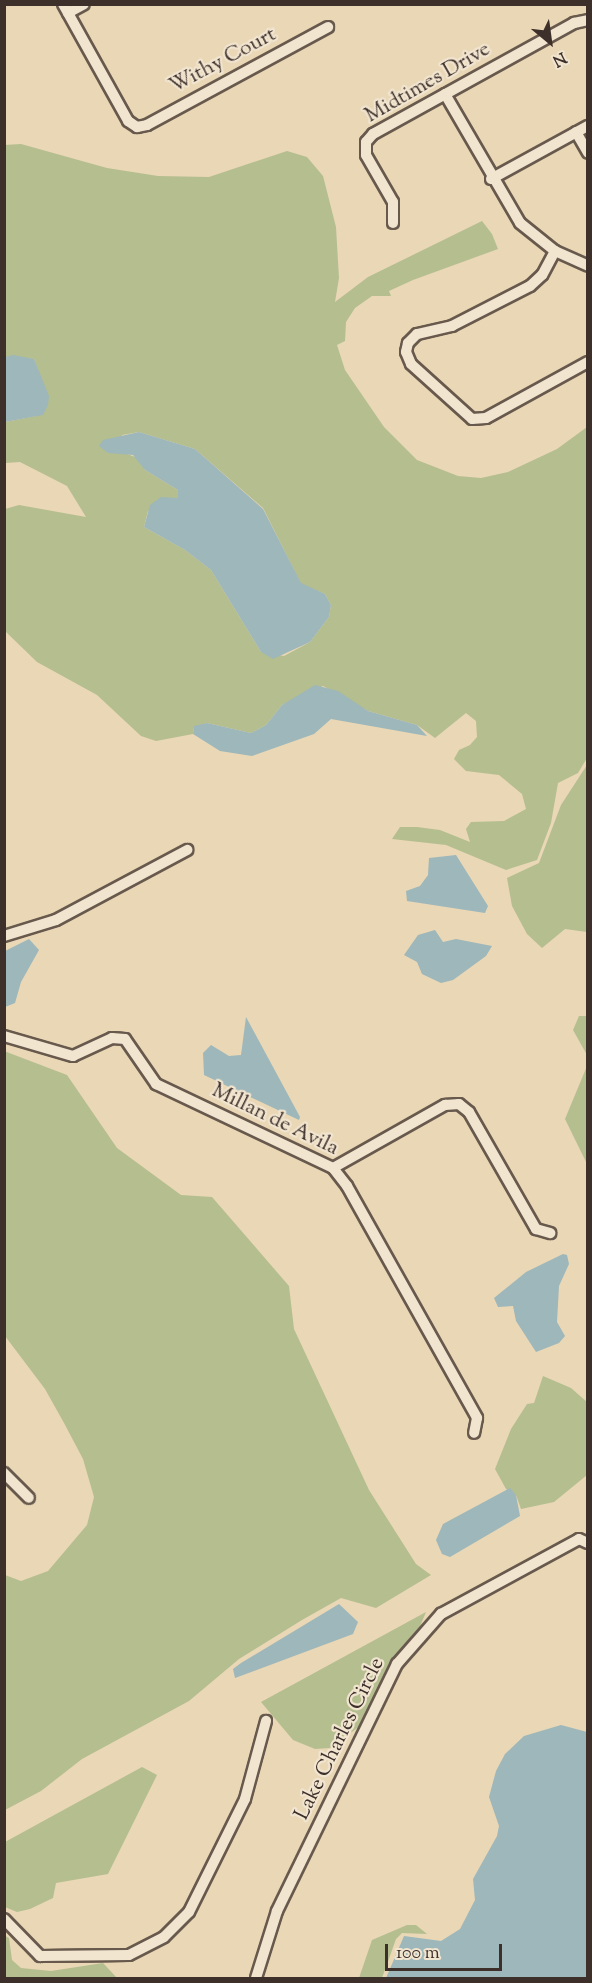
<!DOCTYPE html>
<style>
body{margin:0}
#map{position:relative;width:592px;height:1983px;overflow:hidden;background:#e9d7b6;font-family:"Sorts Mill Goudy",serif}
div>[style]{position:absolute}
.green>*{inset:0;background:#b5be8f}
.water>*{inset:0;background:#9db7ba}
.roads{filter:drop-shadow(2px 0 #68594d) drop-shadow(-2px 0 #68594d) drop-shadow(0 2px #68594d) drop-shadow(0 -2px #68594d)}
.minor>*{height:10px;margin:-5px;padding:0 5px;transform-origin:5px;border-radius:5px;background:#f1e5d0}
span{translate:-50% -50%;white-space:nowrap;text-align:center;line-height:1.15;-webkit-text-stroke:4.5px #f1e5d0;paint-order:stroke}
.street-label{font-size:21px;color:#3d2f2a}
.frame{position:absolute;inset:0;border:6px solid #3d2f2a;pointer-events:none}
.north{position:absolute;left:520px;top:12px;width:60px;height:60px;-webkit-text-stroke:4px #f1e5d0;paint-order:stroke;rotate:151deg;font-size:16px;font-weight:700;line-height:24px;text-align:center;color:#3d2f2a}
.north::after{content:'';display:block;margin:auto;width:21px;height:27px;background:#3d2f2a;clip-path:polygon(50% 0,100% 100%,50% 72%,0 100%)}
.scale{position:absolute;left:385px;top:1944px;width:117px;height:27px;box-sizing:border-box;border:3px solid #3d2f2a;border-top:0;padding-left:8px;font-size:18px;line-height:21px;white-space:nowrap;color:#3d2f2a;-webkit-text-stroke:4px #f1e5d0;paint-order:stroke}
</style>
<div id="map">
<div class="green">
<i style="clip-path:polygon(evenodd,21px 144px,107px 168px,158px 176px,209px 177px,287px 151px,307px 157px,323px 176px,336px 227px,339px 278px,335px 302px,368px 277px,482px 221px,492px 234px,498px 249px,413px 280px,389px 291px,391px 296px,372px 296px,355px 308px,346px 322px,345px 341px,337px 345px,345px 370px,384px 427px,417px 460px,458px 476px,481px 478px,508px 472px,557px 449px,587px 427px,587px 758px,578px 773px,558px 783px,551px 823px,537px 860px,506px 870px,446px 845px,392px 839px,400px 827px,417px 827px,440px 830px,470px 842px,466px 829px,471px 822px,504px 821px,526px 809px,522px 794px,499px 775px,466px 771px,454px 759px,459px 750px,470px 745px,477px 737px,476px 721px,466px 713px,435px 738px,417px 725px,368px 711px,323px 686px,282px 705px,266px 725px,251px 733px,207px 723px,194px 727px,193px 734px,156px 741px,141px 736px,97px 695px,37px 662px,5px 631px,5px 509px,19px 505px,86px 517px,67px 486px,20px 462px,5px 463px,5px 422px,36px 416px,45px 390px,34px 359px,5px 357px,4px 145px,21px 144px,139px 432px,195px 449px,263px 508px,301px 584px,325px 594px,331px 605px,329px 617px,310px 642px,284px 656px,261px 652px,211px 570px,185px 550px,144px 527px,148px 511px,178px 498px,178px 490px,145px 470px,138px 458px,119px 451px,122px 435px,139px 432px)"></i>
<i style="clip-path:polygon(587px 765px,587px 932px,565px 929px,542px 948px,527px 934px,512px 906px,507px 878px,539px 863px,561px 805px)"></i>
<i style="clip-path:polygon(579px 1016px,587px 1016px,587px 1055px,573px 1030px)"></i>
<i style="clip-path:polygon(4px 1051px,67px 1075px,117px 1148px,181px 1195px,212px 1197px,289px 1286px,294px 1329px,369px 1490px,416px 1564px,431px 1575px,376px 1608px,341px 1598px,302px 1620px,239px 1659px,189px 1701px,82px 1759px,41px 1791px,5px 1810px,5px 1575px,21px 1581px,48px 1571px,87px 1525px,94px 1497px,83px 1459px,64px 1423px,45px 1389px,5px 1336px)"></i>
<i style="clip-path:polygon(587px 1066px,587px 1164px,565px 1119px)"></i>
<i style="clip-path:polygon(543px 1376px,571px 1388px,587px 1402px,587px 1475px,554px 1502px,521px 1509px,516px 1495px,506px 1489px,495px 1469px,511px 1429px,527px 1404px,534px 1403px)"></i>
<i style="clip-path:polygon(426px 1612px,418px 1631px,393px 1662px,360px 1726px,330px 1748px,315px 1749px,293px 1740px,261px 1702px)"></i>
<i style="clip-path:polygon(142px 1767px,157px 1775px,108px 1874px,56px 1883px,53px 1898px,30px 1909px,17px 1912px,5px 1907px,5px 1842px)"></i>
<i style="clip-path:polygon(407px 1925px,416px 1925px,427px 1934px,402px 1933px,396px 1939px,382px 1978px,359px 1978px,372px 1940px)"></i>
<i style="clip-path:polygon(4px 1935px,9px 1938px,12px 1960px,21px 1968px,51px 1971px,103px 1963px,117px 1978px,5px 1978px)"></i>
</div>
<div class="water">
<i style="clip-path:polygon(13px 355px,34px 359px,49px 396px,48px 405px,43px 415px,5px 422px,5px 357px)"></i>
<i style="clip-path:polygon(139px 432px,195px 449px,263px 509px,301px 583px,325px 594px,331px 605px,329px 617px,310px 642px,273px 659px,261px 652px,211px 570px,185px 550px,144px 527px,150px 505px,161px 497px,178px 498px,178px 490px,145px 470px,133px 455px,108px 453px,99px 446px,103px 440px)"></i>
<i style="clip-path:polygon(315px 685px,338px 691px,368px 711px,417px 725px,427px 736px,331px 719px,314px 734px,252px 756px,220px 751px,193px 734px,194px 726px,207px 723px,251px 733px,266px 725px,282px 705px)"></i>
<i style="clip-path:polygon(456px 855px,488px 906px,485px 913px,407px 901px,406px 891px,420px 886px,428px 875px,429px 858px)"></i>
<i style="clip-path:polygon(435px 930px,443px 942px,456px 939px,492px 946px,486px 956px,453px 980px,441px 983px,422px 974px,417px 962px,404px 955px,418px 935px)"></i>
<i style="clip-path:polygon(29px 939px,39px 950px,21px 982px,15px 1003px,5px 1007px,5px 951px)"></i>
<i style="clip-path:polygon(246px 1017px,300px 1117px,299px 1120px,204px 1075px,203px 1053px,211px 1045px,229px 1056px,241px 1055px)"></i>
<i style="clip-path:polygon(563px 1254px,567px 1255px,569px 1264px,559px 1286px,557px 1322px,565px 1336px,559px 1343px,536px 1352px,516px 1321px,513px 1306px,498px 1307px,494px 1298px,526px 1272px)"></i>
<i style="clip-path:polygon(510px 1488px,516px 1495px,520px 1516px,450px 1557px,442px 1554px,436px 1540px,443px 1524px)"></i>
<i style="clip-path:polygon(339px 1604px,358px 1622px,353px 1634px,235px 1678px,233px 1669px,241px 1663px)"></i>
<i style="clip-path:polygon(561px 1725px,587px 1732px,587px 1978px,386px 1978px,404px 1936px,441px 1941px,460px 1929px,475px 1900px,473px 1879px,497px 1836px,499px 1826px,489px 1797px,496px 1771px,505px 1754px,524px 1736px)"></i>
</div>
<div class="roads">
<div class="minor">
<i style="left:63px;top:4px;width:134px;rotate:60.9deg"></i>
<i style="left:128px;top:121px;width:11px;rotate:34deg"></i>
<i style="left:137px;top:127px;width:10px;rotate:-11deg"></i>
<i style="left:147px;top:125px;width:206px;rotate:-28.4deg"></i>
<i style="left:68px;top:13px;width:18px;rotate:-29deg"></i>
<i style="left:445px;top:94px;width:149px;rotate:59.8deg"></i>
<i style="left:520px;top:223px;width:45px;rotate:38.7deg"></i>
<i style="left:555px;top:251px;width:36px;rotate:24deg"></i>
<i style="left:576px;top:132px;width:24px;rotate:60deg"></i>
<i style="left:491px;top:179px;width:111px;rotate:-28.7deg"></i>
<i style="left:393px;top:223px;width:21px;rotate:-90deg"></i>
<i style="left:393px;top:202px;width:54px;rotate:-119.9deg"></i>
<i style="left:366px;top:155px;width:13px;rotate:-90deg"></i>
<i style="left:366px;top:142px;width:11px;rotate:-49deg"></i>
<i style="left:373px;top:134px;width:230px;rotate:-28.9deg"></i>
<i style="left:574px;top:23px;width:14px;rotate:-12deg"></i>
<i style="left:555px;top:251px;width:27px;rotate:118deg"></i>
<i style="left:542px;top:275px;width:16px;rotate:137deg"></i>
<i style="left:530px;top:286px;width:88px;rotate:152.9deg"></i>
<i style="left:452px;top:326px;width:36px;rotate:167deg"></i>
<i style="left:417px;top:334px;width:13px;rotate:135deg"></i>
<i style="left:408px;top:343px;width:9px;rotate:103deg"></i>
<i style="left:406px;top:352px;width:13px;rotate:67deg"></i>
<i style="left:411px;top:364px;width:82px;rotate:42deg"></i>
<i style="left:472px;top:419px;width:14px;rotate:-4deg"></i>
<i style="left:486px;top:418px;width:116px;rotate:-28.8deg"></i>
<i style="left:4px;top:936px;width:54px;rotate:-17.1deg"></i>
<i style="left:56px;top:920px;width:149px;rotate:-28.1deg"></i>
<i style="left:4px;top:1036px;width:72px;rotate:16.2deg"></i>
<i style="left:73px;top:1056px;width:43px;rotate:-24.8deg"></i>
<i style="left:112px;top:1038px;width:13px;rotate:4deg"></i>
<i style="left:125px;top:1039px;width:55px;rotate:55.4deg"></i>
<i style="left:156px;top:1084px;width:196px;rotate:25.4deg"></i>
<i style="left:333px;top:1168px;width:23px;rotate:52deg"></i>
<i style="left:347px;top:1186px;width:266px;rotate:60.7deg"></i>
<i style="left:477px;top:1418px;width:15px;rotate:101deg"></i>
<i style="left:333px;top:1168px;width:129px;rotate:-29.4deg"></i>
<i style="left:445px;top:1105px;width:14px;rotate:-4deg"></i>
<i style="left:459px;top:1104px;width:13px;rotate:39deg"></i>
<i style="left:469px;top:1112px;width:135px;rotate:60.2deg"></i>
<i style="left:536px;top:1229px;width:15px;rotate:16deg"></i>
<i style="left:4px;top:1473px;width:35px;rotate:45deg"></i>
<i style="left:4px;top:1919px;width:52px;rotate:45.8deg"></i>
<i style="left:40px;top:1956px;width:89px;rotate:-0.6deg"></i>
<i style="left:129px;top:1955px;width:39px;rotate:-27deg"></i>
<i style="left:164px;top:1937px;width:35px;rotate:-45deg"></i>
<i style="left:189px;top:1912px;width:126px;rotate:-63.6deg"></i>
<i style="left:245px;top:1799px;width:81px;rotate:-74.9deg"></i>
<i style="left:256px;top:1978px;width:70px;rotate:-72.6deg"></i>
<i style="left:277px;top:1911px;width:275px;rotate:-64.1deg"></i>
<i style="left:397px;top:1664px;width:67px;rotate:-48.7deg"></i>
<i style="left:441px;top:1614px;width:157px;rotate:-28.5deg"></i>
<i style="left:579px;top:1539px;width:10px;rotate:24deg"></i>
</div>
</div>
<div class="street-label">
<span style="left:223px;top:61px;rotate:-28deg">Withy Court</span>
<span style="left:428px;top:83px;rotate:-30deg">Midtimes Drive</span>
<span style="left:275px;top:1120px;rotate:26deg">Millan de Avila</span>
<span style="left:340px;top:1739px;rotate:-64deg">Lake Charles Circle</span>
</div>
<div class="frame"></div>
<div class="north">N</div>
<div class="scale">100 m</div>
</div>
